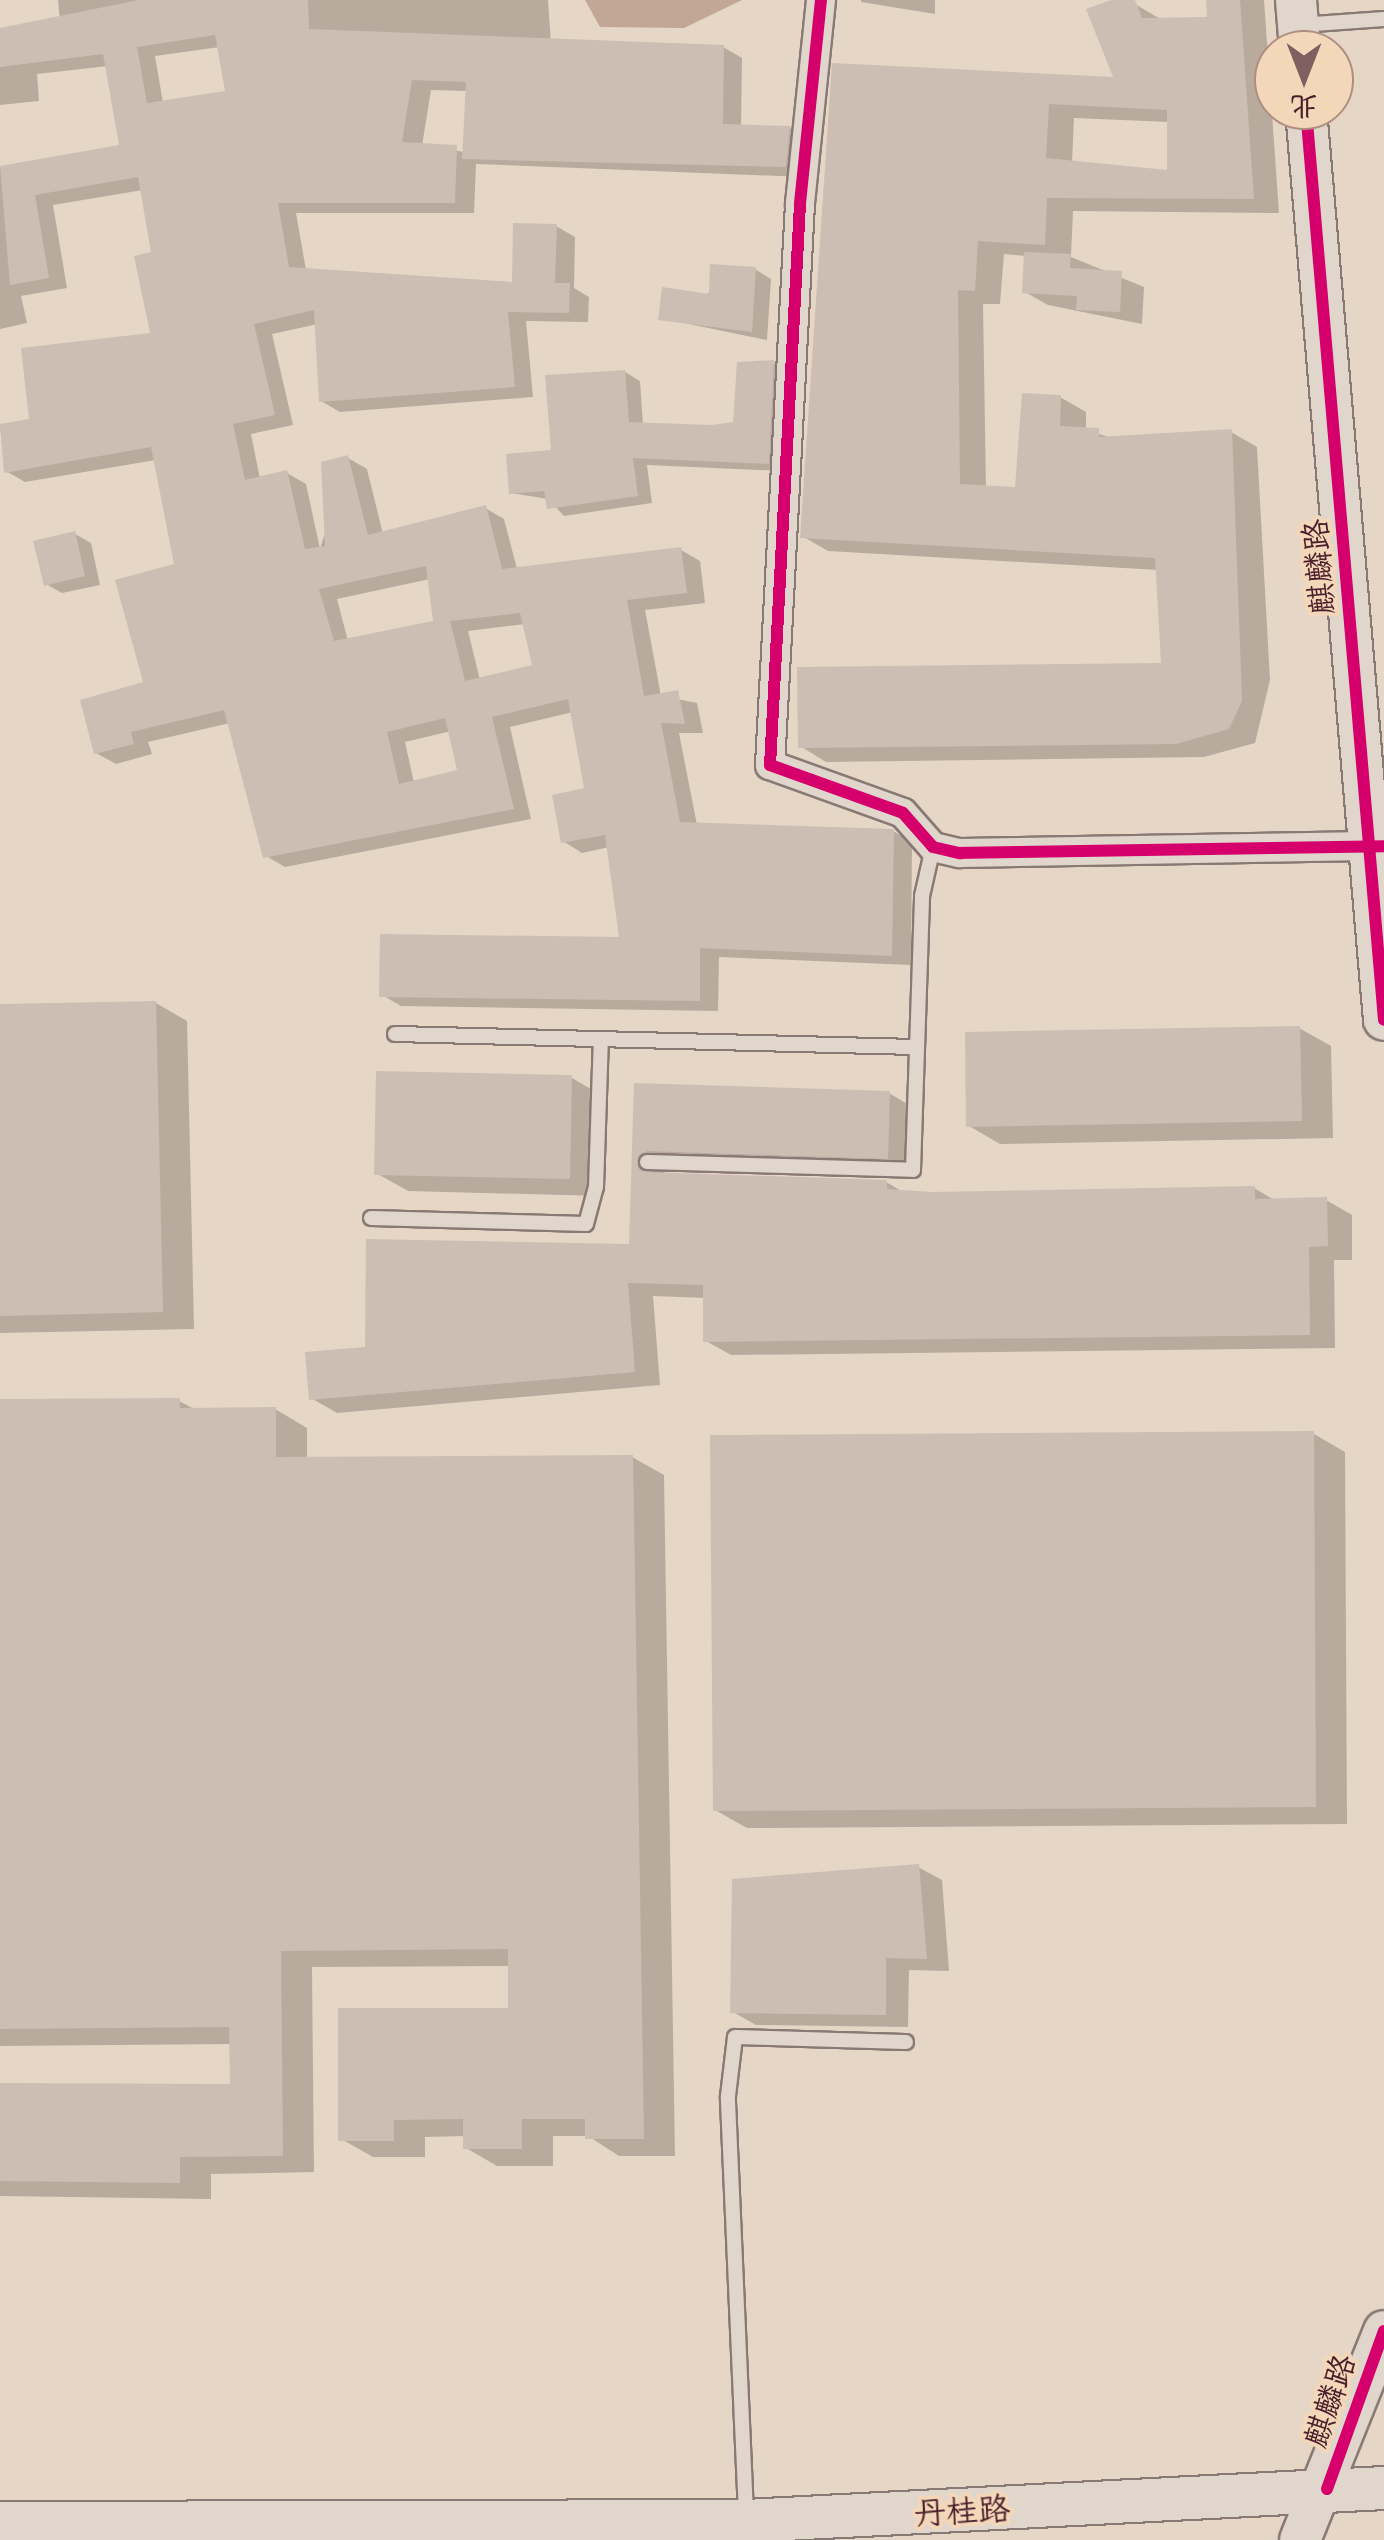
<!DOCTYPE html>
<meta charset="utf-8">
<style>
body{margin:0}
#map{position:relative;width:1384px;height:2540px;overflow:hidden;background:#e6d6c6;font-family:"Playpen Sans","LXGW WenKai TC",sans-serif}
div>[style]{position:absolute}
.water>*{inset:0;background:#c2a696}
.shadow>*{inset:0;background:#0003}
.building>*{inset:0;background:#ccbeb3}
.roads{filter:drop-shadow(2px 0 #887974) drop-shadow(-2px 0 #887974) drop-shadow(0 2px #887974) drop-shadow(0 -2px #887974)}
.lane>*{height:14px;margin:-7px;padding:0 7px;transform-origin:7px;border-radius:7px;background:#e1d6cb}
.street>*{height:28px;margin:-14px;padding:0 14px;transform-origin:14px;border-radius:14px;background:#e1d6cb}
.secondary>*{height:40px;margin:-20px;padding:0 20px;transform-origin:20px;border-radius:20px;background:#e1d6cb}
.primary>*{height:42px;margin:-21px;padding:0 21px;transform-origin:21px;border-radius:21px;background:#e1d6cb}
.cycleway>*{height:12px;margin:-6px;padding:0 6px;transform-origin:6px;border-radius:6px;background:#d6006c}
span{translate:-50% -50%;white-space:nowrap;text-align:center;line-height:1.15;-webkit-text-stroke:8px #f3d7b9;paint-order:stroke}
.street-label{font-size:32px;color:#4a1f2b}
.north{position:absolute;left:1254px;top:30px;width:100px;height:100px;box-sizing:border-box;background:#f3d7b9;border:2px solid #af8d80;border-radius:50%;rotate:180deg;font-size:28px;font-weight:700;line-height:40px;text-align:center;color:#4a1f2b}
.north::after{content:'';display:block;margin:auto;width:35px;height:45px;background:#815f61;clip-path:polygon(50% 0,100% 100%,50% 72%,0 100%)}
</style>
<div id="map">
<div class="water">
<i style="clip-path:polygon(585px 0,742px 0,684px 28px,600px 27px)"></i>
</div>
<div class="shadow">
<i style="clip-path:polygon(evenodd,58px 0,548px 0,551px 44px,723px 47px,742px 58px,741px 127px,790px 128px,809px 139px,805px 177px,476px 164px,474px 213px,296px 213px,306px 270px,515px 284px,556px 226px,575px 237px,574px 288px,589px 297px,588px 322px,526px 321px,533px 397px,340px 412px,321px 401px,318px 324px,272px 334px,293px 425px,251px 434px,260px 479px,287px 473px,306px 484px,320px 549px,348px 458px,367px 469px,383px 534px,485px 508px,504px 519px,517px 569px,681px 550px,700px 561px,705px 603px,645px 610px,661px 696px,697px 703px,703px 733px,679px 733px,697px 825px,893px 831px,912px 842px,911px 965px,719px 957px,718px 1011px,401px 1006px,382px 995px,621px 940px,609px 847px,582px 853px,563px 841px,587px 790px,573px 712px,510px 727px,531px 819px,285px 867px,266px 856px,230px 723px,148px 742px,152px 754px,116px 764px,96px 753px,146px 684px,177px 566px,156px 460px,25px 482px,6px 471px,0 427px,32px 421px,153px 335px,154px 254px,143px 190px,53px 205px,67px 288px,21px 296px,27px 323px,0 329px,0 168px,122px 147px,108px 66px,37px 74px,39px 101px,0 105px,0 30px,60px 23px,58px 0,220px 47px,228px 93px,163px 103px,155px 56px,220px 47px,58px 0,431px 90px,468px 91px,465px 152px,422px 146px,431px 90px,58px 0,430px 579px,436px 623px,348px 641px,337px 599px,430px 579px,58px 0,525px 624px,535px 667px,480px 680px,468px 631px,525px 624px,58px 0,451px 731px,460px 772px,414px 783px,405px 742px,451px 731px)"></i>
<i style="clip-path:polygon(935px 0,935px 14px,861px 2px,861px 0)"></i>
<i style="clip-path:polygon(evenodd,1128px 0,1162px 20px,1210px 19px,1208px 0,1264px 0,1279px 213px,1073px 211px,1071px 257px,1144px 287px,1142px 324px,1048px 305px,1025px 292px,1026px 256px,1004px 254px,1000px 304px,983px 304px,986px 488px,1017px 490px,1060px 397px,1086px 412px,1086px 430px,1112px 438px,1231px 432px,1257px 447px,1270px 680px,1255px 743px,1204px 757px,826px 762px,800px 746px,1163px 666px,1158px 570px,828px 551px,802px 536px,834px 65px,1117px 80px,1128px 0,1074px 118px,1169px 122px,1170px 172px,1072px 163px,1074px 118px)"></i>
<i style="clip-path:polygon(755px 269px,771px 279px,767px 340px,660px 318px)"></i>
<i style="clip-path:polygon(774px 363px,788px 371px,783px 471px,647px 465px,652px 503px,564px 516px,548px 499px,511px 493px,625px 372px,640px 381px,643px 425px,712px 428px,736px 424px)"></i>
<i style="clip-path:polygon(75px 534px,91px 543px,100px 585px,62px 593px,46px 584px)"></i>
<i style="clip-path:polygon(156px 1003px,187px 1021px,194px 1329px,0 1333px,0 1006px)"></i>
<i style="clip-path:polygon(1299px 1028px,1331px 1046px,1333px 1138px,1000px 1144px,969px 1126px)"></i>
<i style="clip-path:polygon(572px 1078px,603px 1096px,601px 1196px,408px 1191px,376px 1173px)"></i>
<i style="clip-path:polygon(637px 1086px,889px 1093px,914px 1108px,913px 1172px,674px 1165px,661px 1175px,886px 1182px,905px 1193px,1254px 1188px,1276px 1201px,1326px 1200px,1352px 1215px,1352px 1260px,1334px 1260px,1335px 1348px,731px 1355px,706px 1341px,706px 1298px,653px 1296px,660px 1385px,337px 1413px,311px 1398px,367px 1349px,632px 1246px)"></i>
<i style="clip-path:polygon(179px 1401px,196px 1410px,275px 1409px,307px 1428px,307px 1459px,632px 1457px,664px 1475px,675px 2156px,619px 2156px,588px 2136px,553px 2136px,553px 2166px,497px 2166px,466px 2148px,466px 2136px,425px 2137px,425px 2157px,373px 2157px,341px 2139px,510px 2011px,510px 1966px,312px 1967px,314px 2172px,211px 2174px,211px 2199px,0 2196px,0 2085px,232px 2087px,232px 2044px,0 2046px,0 1402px)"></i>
<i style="clip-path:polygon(1314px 1434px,1345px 1452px,1347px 1824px,747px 1828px,715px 1810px)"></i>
<i style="clip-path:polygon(918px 1867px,942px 1880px,949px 1971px,909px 1970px,908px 2027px,756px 2025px,733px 2012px)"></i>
</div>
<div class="building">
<i style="clip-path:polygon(evenodd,139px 0,308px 0,309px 29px,724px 45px,723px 124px,790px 126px,786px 167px,462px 159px,466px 82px,412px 80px,402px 142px,457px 145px,455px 203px,278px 203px,289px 267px,512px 282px,513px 223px,557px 224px,555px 283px,570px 283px,569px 313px,508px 312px,515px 387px,319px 402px,314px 310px,254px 324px,275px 415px,233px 424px,245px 480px,287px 470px,305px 549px,325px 546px,321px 462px,348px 455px,368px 535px,486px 505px,502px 569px,681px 547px,687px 593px,627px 600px,644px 696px,678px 690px,685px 724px,661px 723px,680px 822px,894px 829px,892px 956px,700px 948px,700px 1001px,379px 997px,380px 934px,619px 937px,605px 835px,561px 843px,552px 795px,584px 788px,568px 699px,492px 717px,514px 809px,263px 858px,224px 710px,131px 732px,134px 744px,94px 754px,80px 700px,143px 682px,115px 580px,174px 564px,151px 447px,4px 473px,0 424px,29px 419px,21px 348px,150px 333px,134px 256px,151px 252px,138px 177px,35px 195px,49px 278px,10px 285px,0 166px,119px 145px,103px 54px,0 67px,0 28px,139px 0,215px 35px,225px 91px,147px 103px,137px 47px,215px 35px,139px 0,426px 566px,433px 621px,334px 641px,319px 589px,426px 566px,139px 0,520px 613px,532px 665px,465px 681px,450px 621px,520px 613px,139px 0,445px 718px,457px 770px,399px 784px,387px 732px,445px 718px)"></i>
<i style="clip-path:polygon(evenodd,1111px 0,1135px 0,1142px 18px,1207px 17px,1206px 0,1240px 0,1254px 199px,1047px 198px,1045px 245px,978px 241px,975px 291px,958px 290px,960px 484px,1015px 487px,1022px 393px,1061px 395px,1060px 426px,1099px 428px,1099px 437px,1232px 429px,1242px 701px,1229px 729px,1176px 744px,798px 748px,797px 667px,1161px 663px,1155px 558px,800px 538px,832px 63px,1113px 77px,1086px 9px,1111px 0,1049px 104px,1167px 110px,1167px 170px,1046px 158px,1049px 104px)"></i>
<i style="clip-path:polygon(1024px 252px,1071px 254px,1070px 268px,1122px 271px,1120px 312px,1076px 310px,1077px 296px,1022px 293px)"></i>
<i style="clip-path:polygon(710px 264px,756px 267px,752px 332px,658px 320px,662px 287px,709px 294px)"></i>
<i style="clip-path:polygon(774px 360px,769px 464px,633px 458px,638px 496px,547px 509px,544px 491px,509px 494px,506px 454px,551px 450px,545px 375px,625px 370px,629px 422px,712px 425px,733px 422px,737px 362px)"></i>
<i style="clip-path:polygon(75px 531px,85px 576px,44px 586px,33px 541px)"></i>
<i style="clip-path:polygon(156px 1001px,163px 1312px,0 1316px,0 1004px)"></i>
<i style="clip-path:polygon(1300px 1026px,1302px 1121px,966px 1127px,965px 1032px)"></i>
<i style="clip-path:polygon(376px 1071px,572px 1075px,570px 1179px,374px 1175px)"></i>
<i style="clip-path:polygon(634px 1083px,890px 1091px,888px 1159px,647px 1151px,637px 1161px,646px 1172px,887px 1180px,887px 1189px,931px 1192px,1255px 1186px,1255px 1199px,1327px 1197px,1328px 1246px,1309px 1247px,1310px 1335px,703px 1342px,703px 1285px,628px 1283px,635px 1372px,309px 1400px,305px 1352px,365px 1347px,366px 1239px,629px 1244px)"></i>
<i style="clip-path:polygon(180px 1398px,180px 1408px,276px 1407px,276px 1457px,633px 1455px,644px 2139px,585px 2139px,585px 2119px,522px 2119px,522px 2149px,463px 2149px,463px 2119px,394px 2120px,394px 2141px,338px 2141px,338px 2008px,508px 2008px,508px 1949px,281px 1951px,283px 2156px,180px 2157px,180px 2183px,0 2181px,0 2083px,230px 2084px,229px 2027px,0 2029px,0 1399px)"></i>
<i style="clip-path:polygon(1314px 1431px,1316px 1807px,713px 1811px,710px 1435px)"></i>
<i style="clip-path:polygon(919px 1864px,927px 1959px,886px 1958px,886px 2015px,730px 2013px,732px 1879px)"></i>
</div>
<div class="roads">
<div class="lane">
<i style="left:1300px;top:25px;width:84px;rotate:-4.1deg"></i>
<i style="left:395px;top:1034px;width:522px;rotate:1.43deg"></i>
<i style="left:647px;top:1162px;width:266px;rotate:1.7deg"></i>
<i style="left:913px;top:1170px;width:274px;rotate:-88.1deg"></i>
<i style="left:922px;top:896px;width:50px;rotate:-77.3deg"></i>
<i style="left:371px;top:1218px;width:215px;rotate:1.6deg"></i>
<i style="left:586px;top:1224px;width:38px;rotate:-75deg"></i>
<i style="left:596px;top:1187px;width:148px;rotate:-88.1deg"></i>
<i style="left:746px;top:2514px;width:418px;rotate:-92.5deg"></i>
<i style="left:728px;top:2096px;width:59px;rotate:-83.2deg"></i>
<i style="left:735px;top:2037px;width:171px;rotate:1.7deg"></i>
</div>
<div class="street">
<i style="left:821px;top:0;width:205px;rotate:95.9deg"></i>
<i style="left:800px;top:204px;width:562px;rotate:93.06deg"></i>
<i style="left:770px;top:765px;width:141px;rotate:19.8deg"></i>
<i style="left:903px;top:813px;width:45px;rotate:48.6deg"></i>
<i style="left:933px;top:847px;width:28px;rotate:13deg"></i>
<i style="left:960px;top:853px;width:408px;rotate:-1deg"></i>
</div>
<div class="secondary">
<i style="left:1296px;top:0;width:50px;rotate:85.4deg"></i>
<i style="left:1306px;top:110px;width:913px;rotate:85.1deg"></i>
<i style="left:1300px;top:2540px;width:225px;rotate:-68.1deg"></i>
</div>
<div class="primary">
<i style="left:0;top:2523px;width:746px;rotate:-0.15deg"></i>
<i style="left:746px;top:2521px;width:639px;rotate:-2.96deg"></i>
</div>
</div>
<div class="cycleway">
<i style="left:821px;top:0;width:205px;rotate:95.9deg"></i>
<i style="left:800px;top:204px;width:562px;rotate:93.06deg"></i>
<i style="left:770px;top:765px;width:141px;rotate:19.8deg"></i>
<i style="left:903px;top:813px;width:45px;rotate:48.6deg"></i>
<i style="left:933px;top:847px;width:28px;rotate:13deg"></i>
<i style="left:960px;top:853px;width:424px;rotate:-0.9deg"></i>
<i style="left:1306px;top:110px;width:913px;rotate:85.1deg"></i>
<i style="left:1327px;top:2489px;width:168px;rotate:-70.2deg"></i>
</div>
<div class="street-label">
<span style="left:1317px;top:567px;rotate:-95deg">麒麟路</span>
<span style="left:1328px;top:2400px;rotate:-71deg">麒麟路</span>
<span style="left:962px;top:2509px;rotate:-3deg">丹桂路</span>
</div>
<div class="north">北</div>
</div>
